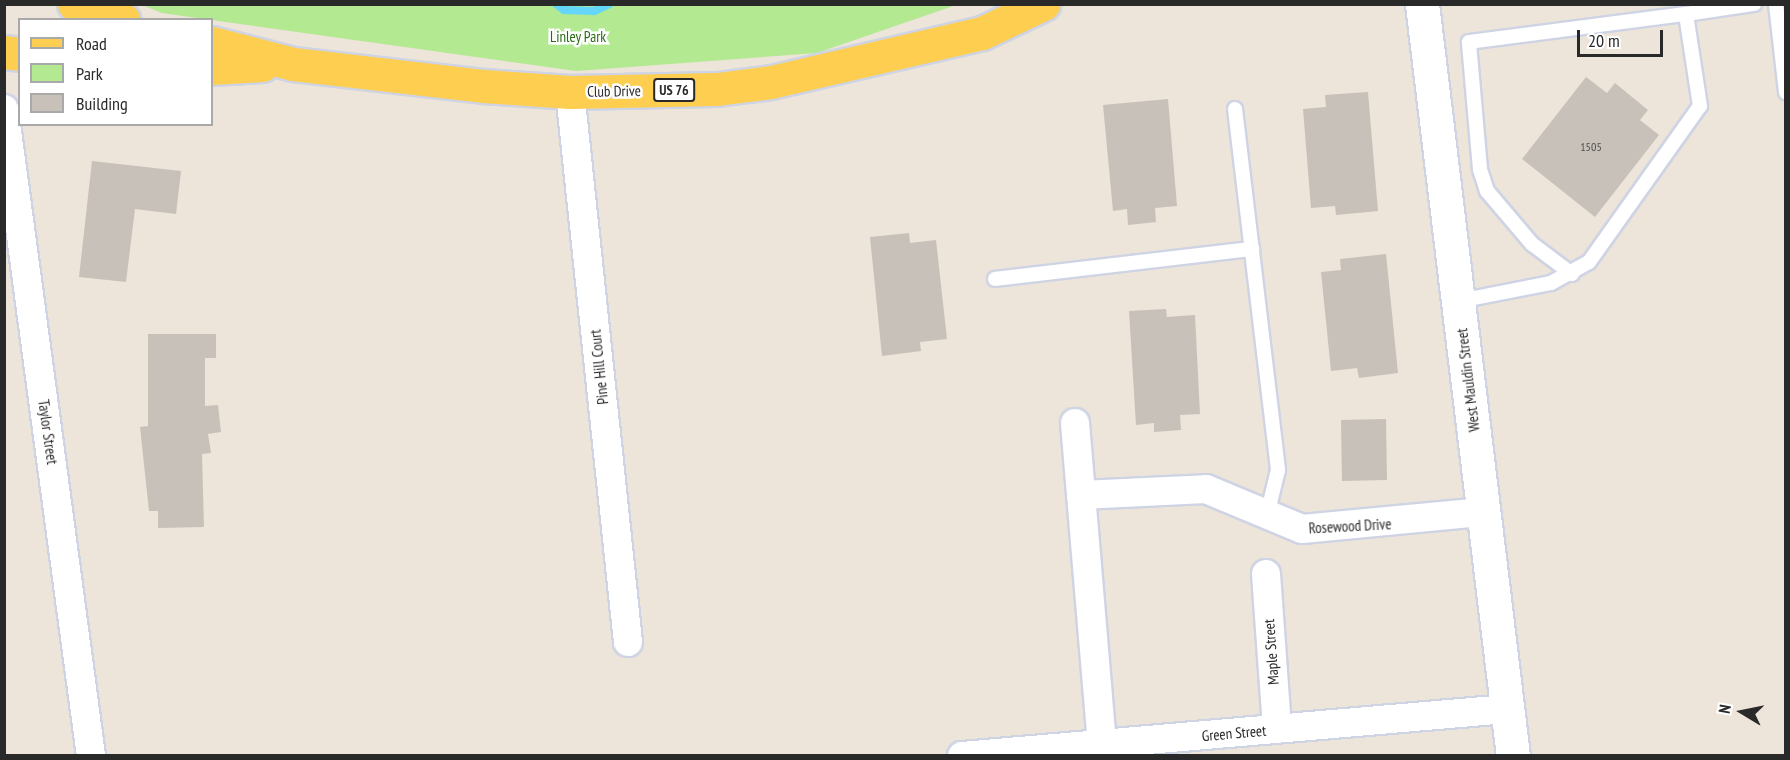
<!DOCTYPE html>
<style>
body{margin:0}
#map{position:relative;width:1790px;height:760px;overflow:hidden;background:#ede4da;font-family:"PT Sans Narrow",sans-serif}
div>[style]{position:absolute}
.green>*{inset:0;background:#b2e991}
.stream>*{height:8px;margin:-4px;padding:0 4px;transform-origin:4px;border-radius:4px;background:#63d6f9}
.building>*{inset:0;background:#c8c1ba}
.roads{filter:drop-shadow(2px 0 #cfd4e4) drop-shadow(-2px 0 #cfd4e4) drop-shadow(0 2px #cfd4e4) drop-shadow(0 -2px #cfd4e4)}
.lane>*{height:14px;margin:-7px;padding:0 7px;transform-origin:7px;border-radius:7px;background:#fff}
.street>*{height:28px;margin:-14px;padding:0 14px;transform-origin:14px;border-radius:14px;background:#fff}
.secondary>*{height:33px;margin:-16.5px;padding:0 16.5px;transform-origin:16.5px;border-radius:16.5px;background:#fff}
.primary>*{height:33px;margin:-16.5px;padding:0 16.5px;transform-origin:16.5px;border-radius:16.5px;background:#fdce4f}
span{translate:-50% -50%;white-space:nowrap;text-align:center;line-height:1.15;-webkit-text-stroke:5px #fff;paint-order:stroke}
.number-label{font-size:12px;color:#514f4d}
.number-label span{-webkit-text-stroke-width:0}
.shield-label span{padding:2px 4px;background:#fff;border:2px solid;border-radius:4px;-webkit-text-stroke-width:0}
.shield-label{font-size:14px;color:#292929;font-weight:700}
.park-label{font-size:15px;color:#296c13}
.street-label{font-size:15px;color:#292929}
.frame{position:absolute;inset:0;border:6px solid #292929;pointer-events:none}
.legend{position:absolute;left:18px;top:18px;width:195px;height:108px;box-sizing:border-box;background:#fff;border:2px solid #a9a9a9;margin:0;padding:8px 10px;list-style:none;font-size:18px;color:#292929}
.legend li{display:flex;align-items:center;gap:12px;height:30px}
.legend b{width:30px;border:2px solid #a9a9a9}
.north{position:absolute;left:1712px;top:682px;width:60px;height:60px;-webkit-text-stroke:4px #fff;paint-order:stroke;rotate:280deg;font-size:16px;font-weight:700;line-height:24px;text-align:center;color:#292929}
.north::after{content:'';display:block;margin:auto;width:21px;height:27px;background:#292929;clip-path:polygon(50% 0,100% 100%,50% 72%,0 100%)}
.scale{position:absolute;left:1577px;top:30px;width:86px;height:27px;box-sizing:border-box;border:3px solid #292929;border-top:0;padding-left:8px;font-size:18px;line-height:21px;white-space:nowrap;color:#292929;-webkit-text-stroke:4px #fff;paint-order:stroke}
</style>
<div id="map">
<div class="green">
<i style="clip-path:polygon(142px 5px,956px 5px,817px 53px,576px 71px,162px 13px)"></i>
</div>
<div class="stream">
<i style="left:556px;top:4px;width:10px;rotate:37deg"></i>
<i style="left:564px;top:10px;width:30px;rotate:2deg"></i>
<i style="left:594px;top:11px;width:17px;rotate:-24deg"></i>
</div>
<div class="building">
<i style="clip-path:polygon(1586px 77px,1607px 93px,1615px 83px,1648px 110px,1640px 120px,1659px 135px,1595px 217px,1522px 159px)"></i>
<i style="clip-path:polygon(1368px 92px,1378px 211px,1336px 215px,1335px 206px,1311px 208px,1303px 109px,1326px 107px,1325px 95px)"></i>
<i style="clip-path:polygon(1168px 99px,1177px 206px,1155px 208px,1156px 222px,1128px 225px,1127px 209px,1113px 211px,1103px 105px)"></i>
<i style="clip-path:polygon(92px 161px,181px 171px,176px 214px,135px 209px,126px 282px,79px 277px)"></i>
<i style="clip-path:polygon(909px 233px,910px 243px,936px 240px,947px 339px,920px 342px,921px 351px,882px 356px,870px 237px)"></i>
<i style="clip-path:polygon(1386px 254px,1398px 373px,1359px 378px,1357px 368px,1331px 371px,1321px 272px,1341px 270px,1340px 259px)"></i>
<i style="clip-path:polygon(1166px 309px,1167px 317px,1195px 315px,1200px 414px,1180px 415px,1181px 430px,1154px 432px,1154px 423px,1136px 425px,1129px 311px)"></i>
<i style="clip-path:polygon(148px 334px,216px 334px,216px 358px,205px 358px,205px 406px,218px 405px,221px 432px,208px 434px,211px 453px,202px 454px,204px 527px,158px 528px,158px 511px,149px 511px,140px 427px,148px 426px)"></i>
<i style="clip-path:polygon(1386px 419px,1387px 480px,1342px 481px,1341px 420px)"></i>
</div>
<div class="roads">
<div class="lane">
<i style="left:1776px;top:4px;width:89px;rotate:83.5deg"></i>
<i style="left:1235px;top:109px;width:364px;rotate:83.2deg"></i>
<i style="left:1278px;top:470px;width:46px;rotate:103.7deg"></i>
<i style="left:1572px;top:274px;width:50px;rotate:-143.1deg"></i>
<i style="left:1532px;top:244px;width:70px;rotate:-130.3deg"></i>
<i style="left:1487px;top:191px;width:23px;rotate:-108deg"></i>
<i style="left:1480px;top:169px;width:127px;rotate:-95deg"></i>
<i style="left:1469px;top:42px;width:219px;rotate:-7.4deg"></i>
<i style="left:995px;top:279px;width:259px;rotate:-6.7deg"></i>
<i style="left:1459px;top:301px;width:94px;rotate:-11.1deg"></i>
<i style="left:1551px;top:283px;width:43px;rotate:-28.9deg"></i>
<i style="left:1589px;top:262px;width:191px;rotate:-54.6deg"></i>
<i style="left:1700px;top:106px;width:93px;rotate:-98.7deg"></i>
<i style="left:1686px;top:14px;width:69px;rotate:-8.4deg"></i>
</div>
<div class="street">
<i style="left:570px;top:92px;width:553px;rotate:83.98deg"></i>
<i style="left:4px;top:109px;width:653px;rotate:82.34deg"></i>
<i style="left:1075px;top:423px;width:322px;rotate:85.2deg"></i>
<i style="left:1081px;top:495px;width:125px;rotate:-2.7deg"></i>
<i style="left:1206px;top:489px;width:104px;rotate:22.6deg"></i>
<i style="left:1302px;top:529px;width:182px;rotate:-5.4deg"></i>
<i style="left:1266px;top:574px;width:155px;rotate:85.9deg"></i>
<i style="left:962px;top:756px;width:547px;rotate:-4.93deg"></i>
</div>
<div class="secondary">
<i style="left:1422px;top:4px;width:757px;rotate:83.1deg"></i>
</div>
<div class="primary">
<i style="left:74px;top:4px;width:52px;rotate:17.7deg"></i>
<i style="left:212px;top:43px;width:84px;rotate:14.5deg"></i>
<i style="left:293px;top:64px;width:191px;rotate:6.6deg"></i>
<i style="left:483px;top:86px;width:87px;rotate:3.9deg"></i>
<i style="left:570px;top:92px;width:147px;rotate:-1.2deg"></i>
<i style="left:717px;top:89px;width:54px;rotate:-7.4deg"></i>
<i style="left:771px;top:82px;width:217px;rotate:-13.1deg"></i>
<i style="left:982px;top:33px;width:68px;rotate:-25.4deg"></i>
<i style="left:4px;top:52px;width:16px;rotate:7deg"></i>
<i style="left:212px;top:68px;width:50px;rotate:-3.4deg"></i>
</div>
</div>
<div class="number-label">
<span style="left:1591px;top:147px">1505</span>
</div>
<div class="shield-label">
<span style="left:674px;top:90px">US 76</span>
</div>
<div class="park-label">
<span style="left:578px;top:37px">Linley Park</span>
</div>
<div class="street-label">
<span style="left:614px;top:91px;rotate:-1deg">Club Drive</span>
<span style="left:599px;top:367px;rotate:-96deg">Pine Hill Court</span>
<span style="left:1468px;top:380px;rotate:-97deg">West Mauldin Street</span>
<span style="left:48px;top:432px;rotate:82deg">Taylor Street</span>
<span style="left:1350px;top:526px;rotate:-3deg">Rosewood Drive</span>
<span style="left:1271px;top:652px;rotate:-94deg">Maple Street</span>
<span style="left:1234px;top:733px;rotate:-5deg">Green Street</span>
</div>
<div class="frame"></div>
<ul class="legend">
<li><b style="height:8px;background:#fdce4f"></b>Road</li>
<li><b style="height:16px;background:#b2e991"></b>Park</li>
<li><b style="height:16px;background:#c8c1ba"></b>Building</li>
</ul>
<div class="north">N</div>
<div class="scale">20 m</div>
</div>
